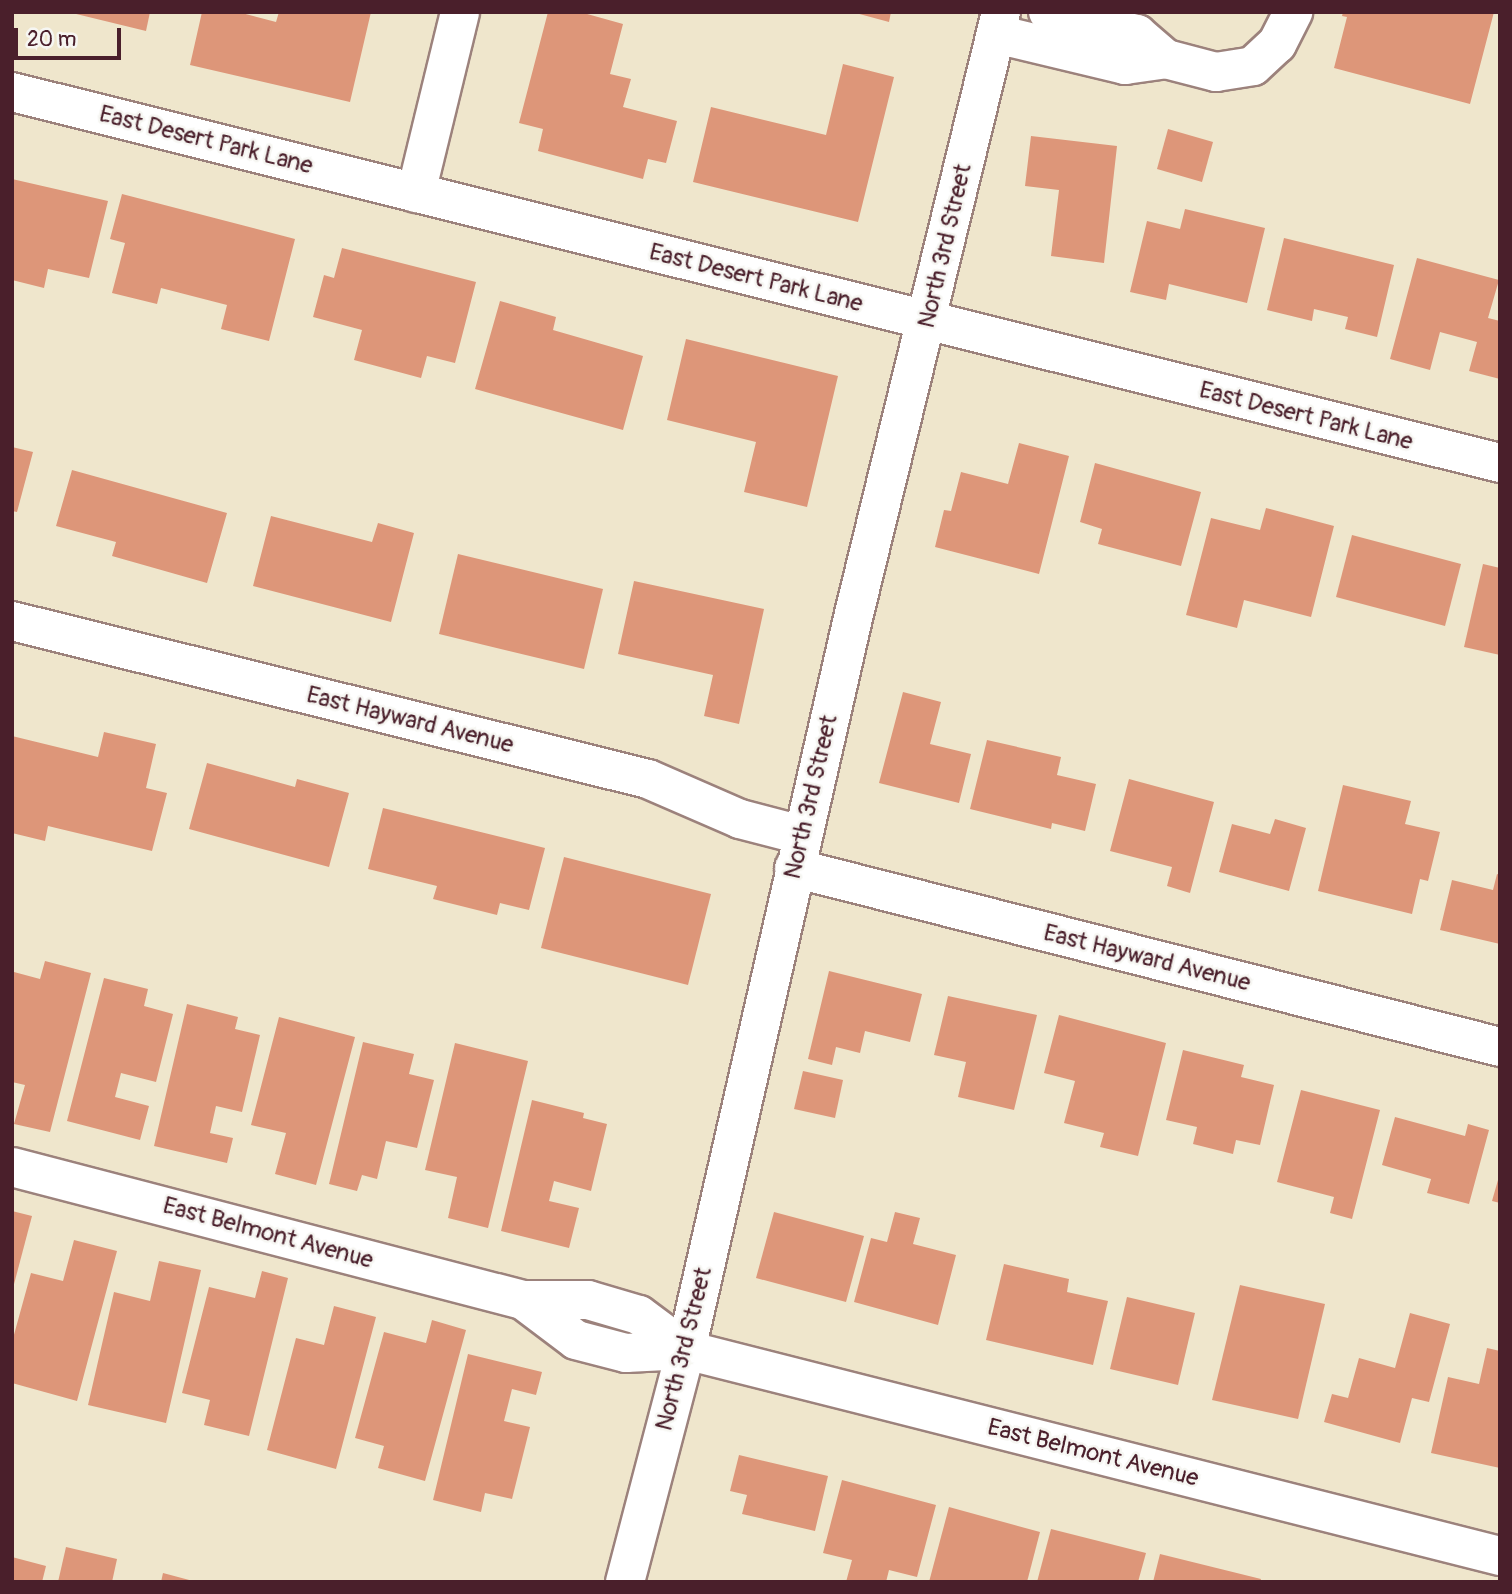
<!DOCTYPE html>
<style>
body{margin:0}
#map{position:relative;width:1512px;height:1594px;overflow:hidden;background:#efe6cc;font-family:Pangolin,sans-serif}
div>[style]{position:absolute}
.building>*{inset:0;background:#dd9679}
.roads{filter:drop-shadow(2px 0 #9c827c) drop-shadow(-2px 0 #9c827c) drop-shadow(0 2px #9c827c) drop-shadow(0 -2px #9c827c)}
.minor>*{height:38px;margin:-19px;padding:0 19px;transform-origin:19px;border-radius:19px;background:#fff}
span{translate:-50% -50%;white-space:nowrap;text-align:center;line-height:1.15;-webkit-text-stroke:5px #f6f6f2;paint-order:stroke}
.street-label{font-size:24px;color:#4a1f2b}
.frame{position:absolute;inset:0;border:14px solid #4a1f2b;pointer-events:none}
.scale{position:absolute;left:14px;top:28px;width:107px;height:32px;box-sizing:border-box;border:4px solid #4a1f2b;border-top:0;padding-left:9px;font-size:21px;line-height:24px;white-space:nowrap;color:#4a1f2b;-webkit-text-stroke:5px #f6f6f2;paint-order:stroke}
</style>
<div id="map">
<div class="building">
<i style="clip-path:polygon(68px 12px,150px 12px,146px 31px)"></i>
<i style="clip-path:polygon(202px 12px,238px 12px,276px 22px,279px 12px,371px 12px,350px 102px,190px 65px)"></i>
<i style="clip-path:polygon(548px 12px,580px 12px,623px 24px,610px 74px,631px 79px,623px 107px,677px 121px,666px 163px,648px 159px,643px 179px,538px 151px,543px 129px,519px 123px)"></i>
<i style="clip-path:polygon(852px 12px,891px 12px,889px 22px)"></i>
<i style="clip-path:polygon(1343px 12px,1494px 12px,1470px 104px,1334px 68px,1347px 17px,1342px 16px)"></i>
<i style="clip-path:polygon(843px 64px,894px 77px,858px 222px,693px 182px,711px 107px,826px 135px)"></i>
<i style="clip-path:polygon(1168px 129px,1213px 142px,1202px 182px,1157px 169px)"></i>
<i style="clip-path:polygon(1031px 136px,1117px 146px,1104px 263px,1051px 256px,1059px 190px,1025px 186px)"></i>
<i style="clip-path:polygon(12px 179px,108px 201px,89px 278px,48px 269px,44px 288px,12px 280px)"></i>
<i style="clip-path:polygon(122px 194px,295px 239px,269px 341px,221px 329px,227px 305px,161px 288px,157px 304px,112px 293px,125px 243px,110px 239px)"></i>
<i style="clip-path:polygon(1185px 209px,1265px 228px,1247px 303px,1169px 284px,1166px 300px,1130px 292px,1147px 221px,1180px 229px)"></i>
<i style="clip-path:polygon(1284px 238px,1394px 265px,1377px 337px,1345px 329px,1348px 317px,1314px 309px,1312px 321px,1267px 310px)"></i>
<i style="clip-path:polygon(342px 248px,476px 282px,455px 363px,427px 356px,421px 378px,354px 360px,362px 330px,313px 317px,324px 275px,334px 278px)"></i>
<i style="clip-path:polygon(1417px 258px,1499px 280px,1488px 318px,1500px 321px,1500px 379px,1469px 371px,1477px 342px,1440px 332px,1430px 370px,1390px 359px)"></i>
<i style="clip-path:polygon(500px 301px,556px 317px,553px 330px,643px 356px,623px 430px,475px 389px)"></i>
<i style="clip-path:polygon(686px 339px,838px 376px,807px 507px,744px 492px,756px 442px,667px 420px)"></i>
<i style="clip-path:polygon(1019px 443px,1069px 456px,1039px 574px,935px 547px,944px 510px,951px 511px,961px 472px,1008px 484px)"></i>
<i style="clip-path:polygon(12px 447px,33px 452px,17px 512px,12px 511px)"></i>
<i style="clip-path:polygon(1095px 463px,1201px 492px,1181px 566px,1098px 544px,1102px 529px,1080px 522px)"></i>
<i style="clip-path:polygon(72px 470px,227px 513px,207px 583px,112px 556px,116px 542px,56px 526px)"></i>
<i style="clip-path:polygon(1266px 508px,1334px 526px,1311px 617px,1244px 600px,1237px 628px,1186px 615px,1211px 518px,1260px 530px)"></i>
<i style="clip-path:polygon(271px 516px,372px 542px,378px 523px,414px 533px,391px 622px,253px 586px)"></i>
<i style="clip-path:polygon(1352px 535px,1461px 564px,1445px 626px,1336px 597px)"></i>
<i style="clip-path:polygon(458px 554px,603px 589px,584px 669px,439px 634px)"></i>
<i style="clip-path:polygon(1483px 564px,1500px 568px,1500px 655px,1464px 647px)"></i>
<i style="clip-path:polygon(634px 581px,764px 609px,739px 724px,704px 716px,713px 675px,618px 654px)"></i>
<i style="clip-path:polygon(903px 692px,941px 702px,930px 744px,971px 754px,959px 803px,879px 783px)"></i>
<i style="clip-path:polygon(104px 732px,156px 744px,146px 788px,167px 793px,152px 851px,48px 826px,45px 841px,12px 833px,12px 736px,98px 757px)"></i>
<i style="clip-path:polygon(987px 740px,1061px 757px,1057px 775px,1096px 784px,1085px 831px,1052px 823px,1051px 829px,970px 809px)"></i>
<i style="clip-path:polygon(207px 763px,295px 787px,297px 779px,349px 793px,329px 867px,189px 829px)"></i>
<i style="clip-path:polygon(1129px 779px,1214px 802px,1190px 893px,1167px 886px,1172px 867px,1110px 851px)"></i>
<i style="clip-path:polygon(1343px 785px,1411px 801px,1405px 824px,1440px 832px,1428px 881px,1420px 879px,1412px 914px,1318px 891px)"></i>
<i style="clip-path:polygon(383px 808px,545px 848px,529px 910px,500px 903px,497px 915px,433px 899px,437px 886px,368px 869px)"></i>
<i style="clip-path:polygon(1275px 819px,1306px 828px,1289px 891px,1219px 872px,1232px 824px,1270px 834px)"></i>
<i style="clip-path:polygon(564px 857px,711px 894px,688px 985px,541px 948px)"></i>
<i style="clip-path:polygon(1497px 874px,1500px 875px,1500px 944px,1440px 930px,1452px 880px,1493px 890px)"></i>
<i style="clip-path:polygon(45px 961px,91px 973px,50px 1132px,14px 1124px,25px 1085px,12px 1082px,14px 972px,40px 979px)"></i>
<i style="clip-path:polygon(829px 971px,922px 994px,910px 1042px,865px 1031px,860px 1053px,836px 1047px,832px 1065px,808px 1059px)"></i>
<i style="clip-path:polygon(104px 978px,148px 989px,144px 1006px,173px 1014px,156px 1082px,121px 1073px,115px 1097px,149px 1106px,140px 1140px,67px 1121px)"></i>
<i style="clip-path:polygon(948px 996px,1037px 1015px,1014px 1110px,958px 1097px,966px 1062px,934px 1055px)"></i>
<i style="clip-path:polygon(187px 1004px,238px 1017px,235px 1029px,260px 1035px,242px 1112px,216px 1106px,210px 1133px,233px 1138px,227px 1163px,154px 1146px)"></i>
<i style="clip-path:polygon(1059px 1015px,1166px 1043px,1138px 1156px,1100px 1147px,1104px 1133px,1064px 1123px,1075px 1081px,1044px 1073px)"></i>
<i style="clip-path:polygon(279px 1017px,355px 1037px,316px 1185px,275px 1174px,286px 1133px,251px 1125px)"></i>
<i style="clip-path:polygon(363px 1042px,414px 1054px,409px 1074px,434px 1080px,417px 1148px,386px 1141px,377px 1179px,362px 1175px,357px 1191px,329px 1184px)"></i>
<i style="clip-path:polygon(455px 1043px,528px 1061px,488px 1228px,448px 1218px,457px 1177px,425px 1170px)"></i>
<i style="clip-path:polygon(1183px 1050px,1244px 1065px,1241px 1077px,1274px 1085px,1260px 1145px,1236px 1140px,1233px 1154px,1193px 1144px,1197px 1127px,1166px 1120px)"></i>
<i style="clip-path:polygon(803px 1071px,843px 1080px,835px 1118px,794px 1109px)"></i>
<i style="clip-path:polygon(1301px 1090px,1380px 1110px,1352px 1219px,1330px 1213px,1334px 1197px,1277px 1182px)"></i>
<i style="clip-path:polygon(532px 1100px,584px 1113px,583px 1118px,607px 1124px,591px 1191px,554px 1181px,549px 1201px,579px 1208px,569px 1248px,501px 1231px)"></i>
<i style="clip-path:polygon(1395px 1117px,1465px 1136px,1468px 1124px,1489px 1130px,1469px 1204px,1427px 1193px,1431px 1179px,1382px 1165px)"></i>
<i style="clip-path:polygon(1500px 1173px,1500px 1203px,1492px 1201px)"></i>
<i style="clip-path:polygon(12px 1211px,32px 1216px,13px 1288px,12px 1288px)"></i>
<i style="clip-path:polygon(774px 1212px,864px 1236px,846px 1302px,756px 1278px)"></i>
<i style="clip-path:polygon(895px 1212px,920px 1218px,913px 1244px,956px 1255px,938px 1325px,854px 1302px,871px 1238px,887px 1242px)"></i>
<i style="clip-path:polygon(74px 1240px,117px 1251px,77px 1401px,12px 1383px,12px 1342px,31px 1273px,63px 1281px)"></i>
<i style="clip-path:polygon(159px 1261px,201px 1270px,166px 1423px,88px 1405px,114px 1292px,150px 1301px)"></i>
<i style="clip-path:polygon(1004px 1264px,1069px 1279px,1067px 1292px,1108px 1301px,1093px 1365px,986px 1340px)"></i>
<i style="clip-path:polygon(262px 1271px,288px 1278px,249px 1436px,204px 1425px,210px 1400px,182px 1393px,209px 1287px,255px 1298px)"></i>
<i style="clip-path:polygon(1240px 1285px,1325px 1304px,1298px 1419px,1212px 1400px)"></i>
<i style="clip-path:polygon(1127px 1297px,1195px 1313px,1178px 1385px,1110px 1369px)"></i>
<i style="clip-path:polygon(334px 1306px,376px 1317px,336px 1469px,267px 1450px,296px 1338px,324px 1345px)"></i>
<i style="clip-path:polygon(1410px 1313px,1450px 1324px,1429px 1402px,1412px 1398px,1400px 1443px,1324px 1422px,1332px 1394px,1348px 1398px,1359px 1358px,1395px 1368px)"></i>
<i style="clip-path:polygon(432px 1320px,466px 1330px,425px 1481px,378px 1468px,384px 1446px,355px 1438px,384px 1332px,426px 1343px)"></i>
<i style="clip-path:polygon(1487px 1348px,1500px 1351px,1500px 1468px,1431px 1453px,1448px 1377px,1479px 1384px)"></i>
<i style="clip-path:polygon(468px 1354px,542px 1372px,536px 1395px,512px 1389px,504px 1421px,530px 1427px,512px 1499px,485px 1493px,481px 1512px,433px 1500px)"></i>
<i style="clip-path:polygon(739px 1455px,828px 1476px,815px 1531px,742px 1514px,747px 1495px,730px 1491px)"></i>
<i style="clip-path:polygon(842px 1480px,936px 1505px,917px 1577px,889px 1570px,886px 1582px,846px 1582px,852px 1560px,823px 1553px)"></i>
<i style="clip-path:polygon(949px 1507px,1040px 1532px,1027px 1582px,929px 1582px)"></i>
<i style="clip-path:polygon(1051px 1529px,1146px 1553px,1138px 1582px,1037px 1582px)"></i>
<i style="clip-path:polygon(66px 1547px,117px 1559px,112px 1582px,58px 1582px)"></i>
<i style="clip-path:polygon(1160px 1554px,1261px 1579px,1260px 1582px,1153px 1582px)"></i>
<i style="clip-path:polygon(12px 1557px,46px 1566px,42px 1582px,12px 1582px)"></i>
<i style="clip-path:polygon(163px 1573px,193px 1581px,193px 1582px,161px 1582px)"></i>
</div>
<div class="roads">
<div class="minor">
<i style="left:1048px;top:12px;width:92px;rotate:13.9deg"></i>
<i style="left:1137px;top:34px;width:38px;rotate:41deg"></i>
<i style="left:996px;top:34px;width:133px;rotate:13.5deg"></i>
<i style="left:1125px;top:65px;width:41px;rotate:-8.3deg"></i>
<i style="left:1166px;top:59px;width:52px;rotate:14.6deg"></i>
<i style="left:1216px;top:72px;width:37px;rotate:-9deg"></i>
<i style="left:1253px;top:66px;width:33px;rotate:-43deg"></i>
<i style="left:1277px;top:44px;width:36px;rotate:-63deg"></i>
<i style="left:12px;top:92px;width:1534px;rotate:14deg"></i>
<i style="left:416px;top:193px;width:186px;rotate:-76.3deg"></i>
<i style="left:12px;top:621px;width:655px;rotate:13.95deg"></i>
<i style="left:648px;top:779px;width:100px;rotate:23.5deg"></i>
<i style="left:740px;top:819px;width:64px;rotate:14.5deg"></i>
<i style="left:794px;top:868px;width:728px;rotate:14.23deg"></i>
<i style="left:12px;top:1167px;width:528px;rotate:14.59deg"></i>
<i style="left:523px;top:1300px;width:65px"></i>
<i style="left:588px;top:1300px;width:53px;rotate:16.4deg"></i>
<i style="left:639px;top:1315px;width:59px;rotate:36.7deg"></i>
<i style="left:523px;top:1300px;width:66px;rotate:37deg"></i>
<i style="left:576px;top:1340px;width:52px;rotate:14.6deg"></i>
<i style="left:626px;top:1353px;width:60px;rotate:-2.9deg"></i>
<i style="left:686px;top:1350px;width:840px;rotate:14.2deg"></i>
<i style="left:625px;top:1582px;width:240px;rotate:-75.3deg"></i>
<i style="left:686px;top:1350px;width:747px;rotate:-77.15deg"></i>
<i style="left:852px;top:622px;width:628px;rotate:-76.27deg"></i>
</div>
</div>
<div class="street-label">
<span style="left:206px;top:140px;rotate:14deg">East Desert Park Lane</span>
<span style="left:945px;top:246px;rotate:-77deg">North 3rd Street</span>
<span style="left:756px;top:278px;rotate:14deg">East Desert Park Lane</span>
<span style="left:1306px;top:416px;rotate:14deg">East Desert Park Lane</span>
<span style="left:410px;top:720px;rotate:14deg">East Hayward Avenue</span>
<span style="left:811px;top:797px;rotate:-77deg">North 3rd Street</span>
<span style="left:1147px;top:958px;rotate:14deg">East Hayward Avenue</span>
<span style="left:268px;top:1233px;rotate:15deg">East Belmont Avenue</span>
<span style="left:684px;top:1349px;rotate:-76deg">North 3rd Street</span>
<span style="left:1093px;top:1453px;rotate:14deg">East Belmont Avenue</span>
</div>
<div class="frame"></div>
<div class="scale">20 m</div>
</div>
